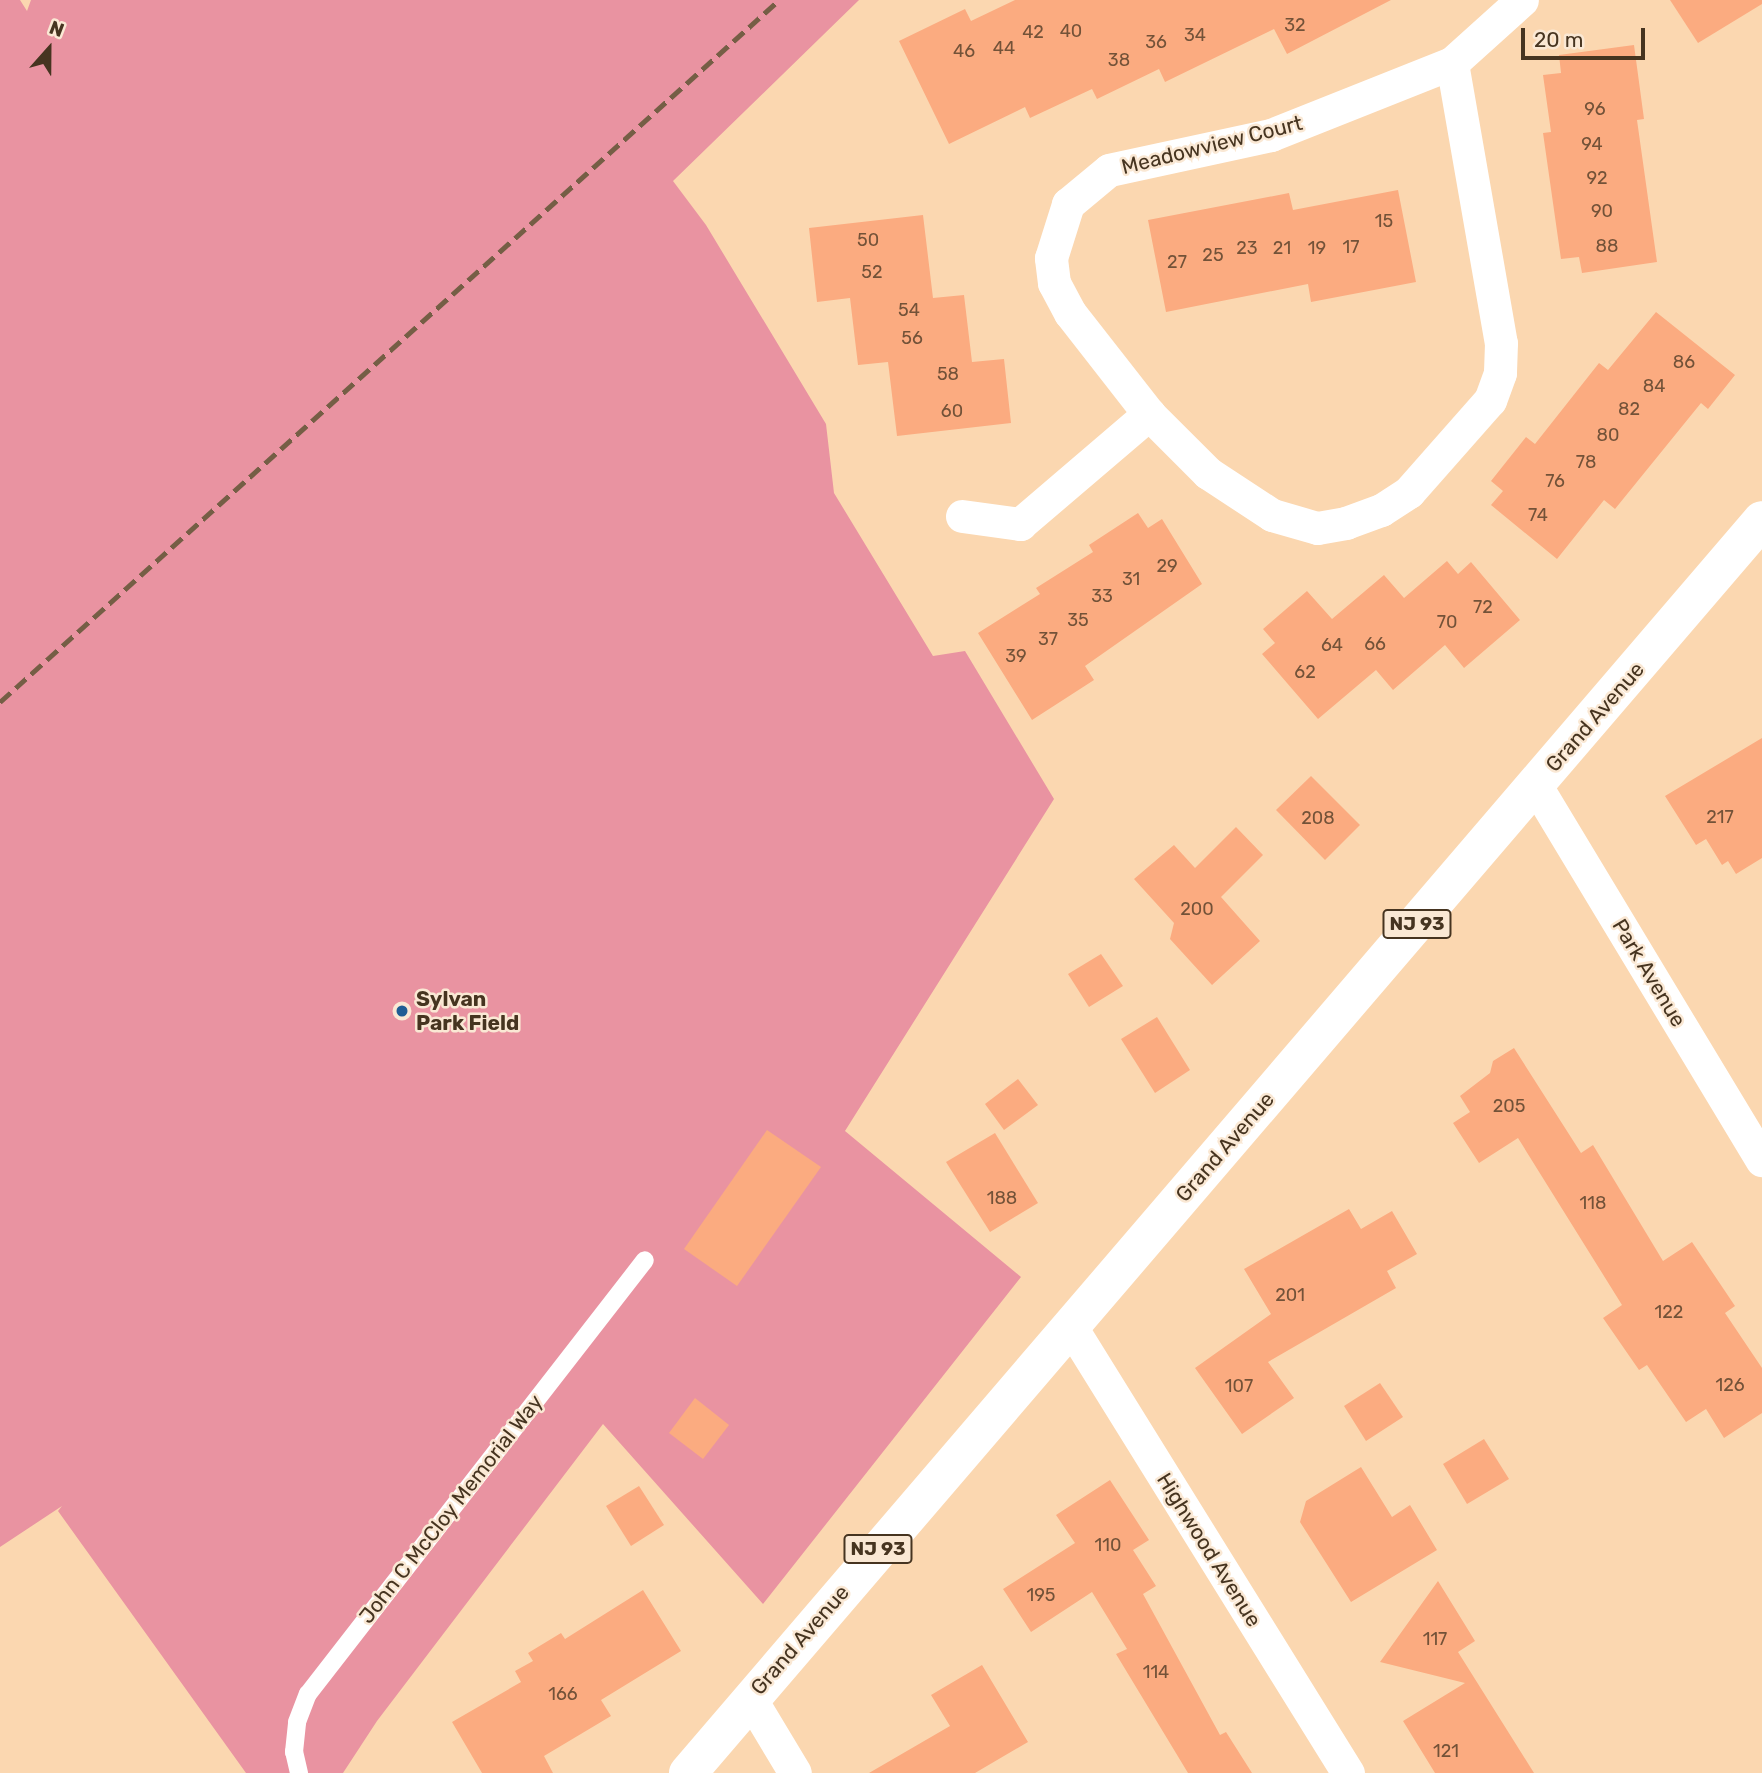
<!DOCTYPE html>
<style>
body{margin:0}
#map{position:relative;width:1762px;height:1773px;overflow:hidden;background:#fbd7b0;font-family:Rubik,sans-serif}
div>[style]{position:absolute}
.green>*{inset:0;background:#e993a1}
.building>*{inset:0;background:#fbab80}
.lane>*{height:18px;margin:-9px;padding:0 9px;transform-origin:9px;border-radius:9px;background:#fff}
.street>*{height:33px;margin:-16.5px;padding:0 16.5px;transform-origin:16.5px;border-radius:16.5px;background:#fff}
.primary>*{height:38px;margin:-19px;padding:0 19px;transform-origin:19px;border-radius:19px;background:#fff}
.rail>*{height:5px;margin-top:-2.5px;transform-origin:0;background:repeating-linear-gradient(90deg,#755e45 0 14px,transparent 0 21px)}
.dots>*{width:19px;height:19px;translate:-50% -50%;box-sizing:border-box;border:4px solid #fae8d4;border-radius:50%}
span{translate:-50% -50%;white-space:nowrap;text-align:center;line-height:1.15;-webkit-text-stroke:5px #fae8d4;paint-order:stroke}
.number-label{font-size:18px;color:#735238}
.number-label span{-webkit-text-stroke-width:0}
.shield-label span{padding:2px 5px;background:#fae8d4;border:2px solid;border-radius:5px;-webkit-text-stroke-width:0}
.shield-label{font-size:19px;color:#463420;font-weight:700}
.street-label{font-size:21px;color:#463420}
.poi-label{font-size:21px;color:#463420;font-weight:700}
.left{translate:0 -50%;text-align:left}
.north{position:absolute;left:14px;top:14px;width:70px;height:70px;-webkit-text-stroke:5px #fae8d4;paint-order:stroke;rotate:21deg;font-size:19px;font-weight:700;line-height:28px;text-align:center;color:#463420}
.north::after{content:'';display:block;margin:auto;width:24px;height:32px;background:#463420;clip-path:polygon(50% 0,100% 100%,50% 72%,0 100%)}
.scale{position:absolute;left:1521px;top:28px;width:124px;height:32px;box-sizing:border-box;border:4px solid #463420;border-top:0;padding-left:9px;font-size:21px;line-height:24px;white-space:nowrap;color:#463420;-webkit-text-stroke:5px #fae8d4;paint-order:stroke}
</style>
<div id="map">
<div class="green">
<i style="clip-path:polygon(0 0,20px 0,27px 11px,31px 0,859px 0,673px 181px,706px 225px,826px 424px,834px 493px,933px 656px,965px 651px,1054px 799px,845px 1131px,1021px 1277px,763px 1604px,603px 1424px,377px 1721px,343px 1773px,246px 1773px,58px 1511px,62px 1506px,0 1547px)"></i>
</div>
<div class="building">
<i style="clip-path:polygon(1015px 0,1391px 0,1287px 54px,1274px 29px,1165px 82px,1159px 69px,1097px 99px,1092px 89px,1030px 118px,1025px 107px,949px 144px,899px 41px,965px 9px,971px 21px)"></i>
<i style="clip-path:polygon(1670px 0,1762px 0,1762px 4px,1698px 43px)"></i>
<i style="clip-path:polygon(1634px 45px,1644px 119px,1637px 120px,1657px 262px,1582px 273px,1579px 257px,1561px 259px,1543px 133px,1551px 132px,1543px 75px,1561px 73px,1559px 55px)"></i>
<i style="clip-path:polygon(1398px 190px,1416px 282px,1311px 302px,1308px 284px,1166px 312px,1148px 220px,1289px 193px,1293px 210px)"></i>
<i style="clip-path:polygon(923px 215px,933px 298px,964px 295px,972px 362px,1004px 359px,1011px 423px,897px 436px,888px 362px,858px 365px,850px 298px,817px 302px,809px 228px)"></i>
<i style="clip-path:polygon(1656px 312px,1735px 375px,1708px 409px,1701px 403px,1615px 509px,1604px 500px,1557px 559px,1491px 505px,1503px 491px,1491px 481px,1526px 437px,1535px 444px,1599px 363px,1608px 370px)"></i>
<i style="clip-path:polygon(1138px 513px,1148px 528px,1162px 519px,1202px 584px,1085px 666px,1094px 680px,1032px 720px,978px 633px,1040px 594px,1036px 588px,1093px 552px,1089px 545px)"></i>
<i style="clip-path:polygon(1447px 561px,1458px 574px,1471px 562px,1520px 620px,1464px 668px,1445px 645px,1393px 690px,1376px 670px,1318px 719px,1262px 654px,1275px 643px,1263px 629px,1307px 591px,1332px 619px,1384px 575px,1404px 598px)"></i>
<i style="clip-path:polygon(1762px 738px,1762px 858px,1736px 874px,1728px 861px,1722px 865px,1706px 839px,1696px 845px,1665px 796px)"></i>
<i style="clip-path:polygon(1311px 776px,1360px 825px,1325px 860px,1276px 810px)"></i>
<i style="clip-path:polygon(1236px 827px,1263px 855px,1221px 897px,1260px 941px,1212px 985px,1170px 939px,1174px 923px,1134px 879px,1174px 845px,1195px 868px)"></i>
<i style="clip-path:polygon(1101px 954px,1123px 986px,1089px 1007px,1068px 974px)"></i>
<i style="clip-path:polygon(1157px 1017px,1190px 1070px,1155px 1093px,1121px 1039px)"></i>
<i style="clip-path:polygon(1514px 1048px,1581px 1153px,1593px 1145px,1663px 1261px,1692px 1242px,1735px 1306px,1725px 1313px,1762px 1368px,1762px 1413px,1724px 1438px,1706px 1409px,1686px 1422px,1647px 1365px,1639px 1370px,1603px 1318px,1622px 1305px,1518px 1138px,1479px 1163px,1453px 1123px,1470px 1112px,1460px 1096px,1490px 1073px,1493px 1061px)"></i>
<i style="clip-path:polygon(1018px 1079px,1038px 1105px,1004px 1130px,985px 1104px)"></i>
<i style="clip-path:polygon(767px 1130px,821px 1167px,737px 1286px,684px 1249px)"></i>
<i style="clip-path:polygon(995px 1133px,1038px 1203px,990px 1232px,946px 1162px)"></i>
<i style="clip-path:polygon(1349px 1209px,1361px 1229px,1392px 1211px,1417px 1254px,1387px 1271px,1396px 1288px,1268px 1362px,1294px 1398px,1242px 1434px,1195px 1368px,1271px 1314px,1244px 1269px)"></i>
<i style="clip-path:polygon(1380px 1383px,1403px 1417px,1366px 1441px,1344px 1406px)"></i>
<i style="clip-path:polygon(695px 1398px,729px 1425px,703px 1459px,669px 1433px)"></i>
<i style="clip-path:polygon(1484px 1439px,1509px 1479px,1467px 1504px,1443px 1464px)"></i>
<i style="clip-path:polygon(1361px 1467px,1392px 1517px,1410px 1505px,1437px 1550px,1351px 1602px,1300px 1522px,1306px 1501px)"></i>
<i style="clip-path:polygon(1110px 1480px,1149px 1540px,1133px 1550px,1156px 1586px,1143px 1594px,1220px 1735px,1226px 1732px,1252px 1773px,1188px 1773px,1116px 1654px,1127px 1649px,1092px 1592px,1031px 1632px,1003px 1589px,1075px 1543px,1056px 1515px)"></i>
<i style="clip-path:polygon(639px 1486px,664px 1525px,631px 1546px,606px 1506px)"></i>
<i style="clip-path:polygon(1438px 1581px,1475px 1641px,1458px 1652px,1534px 1773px,1435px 1773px,1403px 1721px,1465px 1683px,1380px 1662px)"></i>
<i style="clip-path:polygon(643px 1590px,681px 1651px,601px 1700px,611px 1716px,544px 1756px,553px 1773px,482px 1773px,452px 1722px,521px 1682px,515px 1671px,533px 1661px,528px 1653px,561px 1633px,565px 1639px)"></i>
<i style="clip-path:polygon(982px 1665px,1028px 1742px,975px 1773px,869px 1773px,950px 1726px,931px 1695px)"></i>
</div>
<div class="lane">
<i style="left:299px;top:1773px;width:22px;rotate:-103deg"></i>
<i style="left:294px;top:1752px;width:30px;rotate:-84deg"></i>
<i style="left:297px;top:1722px;width:30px;rotate:-69deg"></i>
<i style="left:308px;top:1694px;width:549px;rotate:-52.17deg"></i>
</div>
<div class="street">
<i style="left:1452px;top:63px;width:284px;rotate:80.1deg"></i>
<i style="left:1501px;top:343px;width:30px;rotate:92deg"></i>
<i style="left:1500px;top:373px;width:29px;rotate:110deg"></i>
<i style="left:1490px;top:400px;width:123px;rotate:131.4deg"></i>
<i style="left:1409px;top:492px;width:33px;rotate:147deg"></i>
<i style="left:1381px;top:510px;width:37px;rotate:160deg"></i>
<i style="left:1346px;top:523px;width:29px;rotate:170deg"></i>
<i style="left:1317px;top:528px;width:47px;rotate:-163.9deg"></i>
<i style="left:1272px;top:515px;width:77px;rotate:-146.7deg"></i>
<i style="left:1208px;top:473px;width:83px;rotate:-135deg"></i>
<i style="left:1149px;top:414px;width:128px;rotate:-128deg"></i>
<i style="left:1070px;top:313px;width:34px;rotate:-118deg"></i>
<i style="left:1054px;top:283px;width:25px;rotate:-97deg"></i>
<i style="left:1051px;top:258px;width:57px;rotate:-72.5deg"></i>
<i style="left:1068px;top:204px;width:53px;rotate:-39.7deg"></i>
<i style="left:1109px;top:170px;width:166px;rotate:-12.2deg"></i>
<i style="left:1271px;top:135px;width:195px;rotate:-21.7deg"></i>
<i style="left:1452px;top:63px;width:94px;rotate:-42deg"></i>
<i style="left:962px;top:516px;width:59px;rotate:7.9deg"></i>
<i style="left:1020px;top:524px;width:170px;rotate:-40.5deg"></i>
<i style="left:1536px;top:786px;width:437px;rotate:58.9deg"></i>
<i style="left:1071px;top:1327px;width:525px;rotate:58.16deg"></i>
<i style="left:750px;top:1698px;width:87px;rotate:59deg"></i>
</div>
<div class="primary">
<i style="left:688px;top:1773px;width:1650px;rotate:-49.4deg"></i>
</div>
<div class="rail">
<i style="left:0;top:702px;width:1049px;rotate:-42.02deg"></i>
</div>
<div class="dots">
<i style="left:402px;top:1011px;background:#1f5d94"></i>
</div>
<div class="number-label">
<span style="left:1295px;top:25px">32</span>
<span style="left:1071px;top:31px">40</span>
<span style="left:1033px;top:32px">42</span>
<span style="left:1195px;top:35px">34</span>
<span style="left:1156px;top:42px">36</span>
<span style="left:1004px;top:48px">44</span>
<span style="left:964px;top:51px">46</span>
<span style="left:1119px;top:60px">38</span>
<span style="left:1595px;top:109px">96</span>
<span style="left:1592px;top:144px">94</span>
<span style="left:1597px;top:178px">92</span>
<span style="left:1602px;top:211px">90</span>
<span style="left:1384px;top:221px">15</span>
<span style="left:868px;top:240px">50</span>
<span style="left:1607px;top:246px">88</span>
<span style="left:1351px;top:247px">17</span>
<span style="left:1247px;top:248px">23</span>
<span style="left:1282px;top:248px">21</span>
<span style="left:1317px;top:248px">19</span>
<span style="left:1213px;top:255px">25</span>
<span style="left:1177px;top:262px">27</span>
<span style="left:872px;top:272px">52</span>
<span style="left:909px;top:310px">54</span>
<span style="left:912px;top:338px">56</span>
<span style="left:1684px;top:362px">86</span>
<span style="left:948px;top:374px">58</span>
<span style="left:1654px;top:386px">84</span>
<span style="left:1629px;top:409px">82</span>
<span style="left:952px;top:411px">60</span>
<span style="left:1608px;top:435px">80</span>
<span style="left:1586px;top:462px">78</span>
<span style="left:1555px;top:481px">76</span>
<span style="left:1538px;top:515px">74</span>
<span style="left:1167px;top:566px">29</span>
<span style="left:1131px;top:579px">31</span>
<span style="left:1102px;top:596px">33</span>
<span style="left:1483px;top:607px">72</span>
<span style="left:1078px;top:620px">35</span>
<span style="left:1447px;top:622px">70</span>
<span style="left:1048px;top:639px">37</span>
<span style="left:1375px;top:644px">66</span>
<span style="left:1332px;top:645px">64</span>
<span style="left:1016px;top:656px">39</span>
<span style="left:1305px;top:672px">62</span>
<span style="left:1720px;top:817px">217</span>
<span style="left:1318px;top:818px">208</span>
<span style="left:1197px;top:909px">200</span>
<span style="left:1509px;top:1106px">205</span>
<span style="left:1002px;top:1198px">188</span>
<span style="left:1593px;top:1203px">118</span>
<span style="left:1290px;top:1295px">201</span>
<span style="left:1669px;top:1312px">122</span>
<span style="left:1730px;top:1385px">126</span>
<span style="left:1239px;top:1386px">107</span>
<span style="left:1108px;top:1545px">110</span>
<span style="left:1041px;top:1595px">195</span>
<span style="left:1435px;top:1639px">117</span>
<span style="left:1156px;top:1672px">114</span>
<span style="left:563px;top:1694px">166</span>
<span style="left:1446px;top:1751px">121</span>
</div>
<div class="shield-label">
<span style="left:1417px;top:924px">NJ 93</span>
<span style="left:878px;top:1549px">NJ 93</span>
</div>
<div class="street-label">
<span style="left:1212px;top:145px;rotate:-14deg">Meadowview Court</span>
<span style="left:1595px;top:717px;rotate:-49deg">Grand Avenue</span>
<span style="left:1649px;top:973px;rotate:59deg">Park Avenue</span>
<span style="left:1225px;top:1147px;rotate:-49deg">Grand Avenue</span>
<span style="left:451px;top:1509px;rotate:-52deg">John C McCloy Memorial Way</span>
<span style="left:1209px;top:1550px;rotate:58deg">Highwood Avenue</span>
<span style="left:800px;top:1640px;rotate:-49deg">Grand Avenue</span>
</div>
<div class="poi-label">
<span class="left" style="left:416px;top:1011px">Sylvan<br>Park Field</span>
</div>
<div class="north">N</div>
<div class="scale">20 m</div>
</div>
